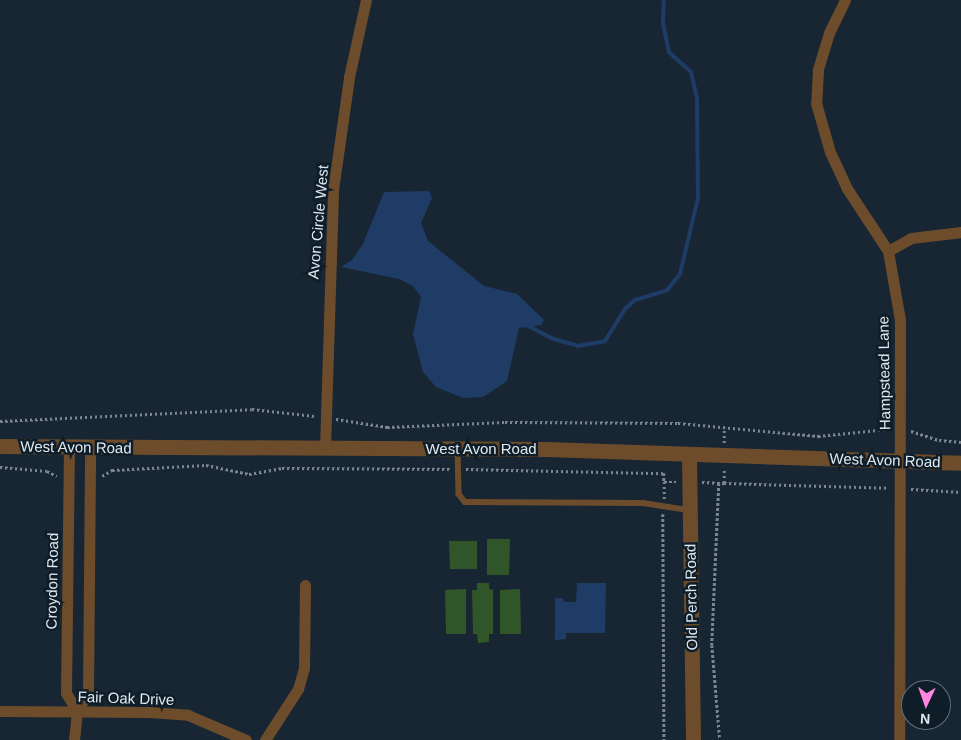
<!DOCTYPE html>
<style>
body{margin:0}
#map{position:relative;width:961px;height:740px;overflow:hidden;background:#172632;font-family:Arial,sans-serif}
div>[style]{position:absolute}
.green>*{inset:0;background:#305529}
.water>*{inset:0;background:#1f3c67}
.stream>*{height:4px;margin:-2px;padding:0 2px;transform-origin:2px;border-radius:2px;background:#1f3c67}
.path>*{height:2.5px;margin-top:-1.25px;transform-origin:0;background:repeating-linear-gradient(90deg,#7a8791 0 2.5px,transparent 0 5px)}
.service>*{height:5.5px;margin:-2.75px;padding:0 2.75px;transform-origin:2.75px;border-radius:2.75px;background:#6d4c2c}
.minor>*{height:11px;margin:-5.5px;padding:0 5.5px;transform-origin:5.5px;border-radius:5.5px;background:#6d4c2c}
.tertiary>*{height:15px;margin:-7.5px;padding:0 7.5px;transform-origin:7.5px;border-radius:7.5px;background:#6d4c2c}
span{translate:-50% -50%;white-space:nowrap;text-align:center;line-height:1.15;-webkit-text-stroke:5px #0e1d28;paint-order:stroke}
.street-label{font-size:15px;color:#dfe9f1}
.north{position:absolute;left:901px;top:680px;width:50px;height:50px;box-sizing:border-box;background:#0e1d28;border:1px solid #626f78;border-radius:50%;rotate:183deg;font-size:14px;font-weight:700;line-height:20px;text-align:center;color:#dfe9f1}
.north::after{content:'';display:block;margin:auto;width:18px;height:22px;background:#fe86e0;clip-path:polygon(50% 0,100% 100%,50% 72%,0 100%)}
</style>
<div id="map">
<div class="green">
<i style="clip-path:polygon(487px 539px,510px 539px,509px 575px,487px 575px)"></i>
<i style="clip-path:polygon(449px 541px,477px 541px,477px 569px,450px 569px)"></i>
<i style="clip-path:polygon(477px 583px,489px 583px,489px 589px,493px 590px,493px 634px,489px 634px,489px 642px,478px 643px,477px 634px,473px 634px,472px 590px,477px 590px)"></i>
<i style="clip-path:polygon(466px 589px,466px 634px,446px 634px,445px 590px)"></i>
<i style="clip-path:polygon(520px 589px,521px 634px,500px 634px,500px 590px)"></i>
</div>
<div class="water">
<i style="clip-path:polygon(429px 191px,432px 198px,421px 223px,428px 241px,484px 286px,517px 294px,544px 320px,541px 325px,519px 328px,507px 381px,483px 397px,463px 398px,436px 387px,423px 372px,413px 334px,421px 297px,413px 286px,399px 279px,341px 267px,352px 260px,363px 244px,384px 192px)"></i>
<i style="clip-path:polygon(577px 583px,606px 583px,605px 633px,566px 633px,566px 639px,555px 640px,555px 598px,563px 598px,564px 602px,576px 602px)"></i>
</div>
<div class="stream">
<i style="left:528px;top:326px;width:29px;rotate:27deg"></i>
<i style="left:554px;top:339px;width:25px;rotate:16deg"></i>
<i style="left:578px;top:346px;width:27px;rotate:-10deg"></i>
<i style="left:605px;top:341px;width:39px;rotate:-58deg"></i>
<i style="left:626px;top:308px;width:12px;rotate:-42deg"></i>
<i style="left:635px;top:300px;width:34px;rotate:-17deg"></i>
<i style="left:667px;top:290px;width:21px;rotate:-51deg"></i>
<i style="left:680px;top:274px;width:78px;rotate:-76.7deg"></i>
<i style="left:698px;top:198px;width:100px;rotate:-90.6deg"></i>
<i style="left:697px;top:98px;width:27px;rotate:-103deg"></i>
<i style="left:691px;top:72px;width:30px;rotate:-138deg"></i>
<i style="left:669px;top:52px;width:30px;rotate:-102deg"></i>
<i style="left:663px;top:23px;width:23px;rotate:-88deg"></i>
</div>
<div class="path">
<i style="left:336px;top:419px;width:52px;rotate:8.9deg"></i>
<i style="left:387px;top:427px;width:118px;rotate:-2.4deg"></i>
<i style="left:505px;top:422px;width:173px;rotate:0.3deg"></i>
<i style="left:678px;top:423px;width:141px;rotate:5.3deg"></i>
<i style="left:818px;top:436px;width:70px;rotate:-5.7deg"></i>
<i style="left:0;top:421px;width:252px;rotate:-2.7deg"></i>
<i style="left:252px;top:409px;width:63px;rotate:6.3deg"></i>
<i style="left:911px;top:431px;width:29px;rotate:18deg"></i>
<i style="left:939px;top:440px;width:22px;rotate:5deg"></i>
<i style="left:724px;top:443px;width:16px;rotate:-90deg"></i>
<i style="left:0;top:467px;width:47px;rotate:4.9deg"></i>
<i style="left:47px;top:471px;width:11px;rotate:27deg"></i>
<i style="left:466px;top:469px;width:198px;rotate:1.2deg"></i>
<i style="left:664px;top:473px;width:9px;rotate:90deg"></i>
<i style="left:664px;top:482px;width:12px"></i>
<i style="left:102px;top:476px;width:12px;rotate:-31deg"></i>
<i style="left:112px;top:470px;width:94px;rotate:-3deg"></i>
<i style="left:206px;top:465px;width:44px;rotate:11.8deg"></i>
<i style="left:249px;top:474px;width:34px;rotate:-10deg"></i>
<i style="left:282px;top:468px;width:169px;rotate:0.3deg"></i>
<i style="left:702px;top:482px;width:22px;rotate:3deg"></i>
<i style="left:724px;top:483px;width:14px;rotate:-90deg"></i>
<i style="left:719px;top:483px;width:162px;rotate:92.5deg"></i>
<i style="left:712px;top:645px;width:95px;rotate:85.2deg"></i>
<i style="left:724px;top:483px;width:164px;rotate:1.7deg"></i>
<i style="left:911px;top:489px;width:50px;rotate:3.4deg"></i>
<i style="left:664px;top:499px;width:17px;rotate:-90deg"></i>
<i style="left:663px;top:514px;width:226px;rotate:89.7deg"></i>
</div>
<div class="service">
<i style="left:458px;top:449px;width:45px;rotate:88.7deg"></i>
<i style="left:459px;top:494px;width:10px;rotate:53deg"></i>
<i style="left:465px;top:502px;width:178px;rotate:0.3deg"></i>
<i style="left:643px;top:503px;width:46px;rotate:8.8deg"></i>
</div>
<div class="minor">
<i style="left:845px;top:0;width:37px;rotate:116deg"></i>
<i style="left:829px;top:33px;width:39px;rotate:107deg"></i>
<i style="left:818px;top:70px;width:33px;rotate:93deg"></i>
<i style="left:816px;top:103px;width:51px;rotate:74.1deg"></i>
<i style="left:830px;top:152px;width:38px;rotate:65deg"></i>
<i style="left:846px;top:187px;width:77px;rotate:56.7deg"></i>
<i style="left:888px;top:251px;width:70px;rotate:80.1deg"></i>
<i style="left:900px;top:320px;width:420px;rotate:90.1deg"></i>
<i style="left:888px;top:251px;width:26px;rotate:-29deg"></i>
<i style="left:911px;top:238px;width:50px;rotate:-6.8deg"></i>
<i style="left:69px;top:447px;width:246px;rotate:90.7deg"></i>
<i style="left:66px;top:693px;width:21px;rotate:59deg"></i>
<i style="left:325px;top:448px;width:258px;rotate:-88.2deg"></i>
<i style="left:333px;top:190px;width:114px;rotate:-81.9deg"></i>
<i style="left:349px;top:77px;width:79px;rotate:-77.6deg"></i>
<i style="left:0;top:711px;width:149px;rotate:0.4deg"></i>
<i style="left:149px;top:712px;width:39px;rotate:4deg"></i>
<i style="left:188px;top:715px;width:63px;rotate:23.3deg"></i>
<i style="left:74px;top:740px;width:29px;rotate:-84deg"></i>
<i style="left:77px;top:711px;width:21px;rotate:-59deg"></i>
<i style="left:88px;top:693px;width:245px;rotate:-89.5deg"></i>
<i style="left:265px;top:740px;width:61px;rotate:-57.1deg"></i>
<i style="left:298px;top:689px;width:22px;rotate:-74deg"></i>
<i style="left:304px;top:668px;width:83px;rotate:-89.3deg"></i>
</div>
<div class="tertiary">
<i style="left:0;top:446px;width:546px;rotate:0.31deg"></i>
<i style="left:546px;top:449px;width:415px;rotate:1.9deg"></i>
<i style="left:689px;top:454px;width:286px;rotate:89.2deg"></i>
</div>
<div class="street-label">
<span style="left:318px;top:222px;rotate:-85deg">Avon Circle West</span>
<span style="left:884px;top:373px;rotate:-91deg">Hampstead Lane</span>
<span style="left:76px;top:447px;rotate:1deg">West Avon Road</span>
<span style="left:481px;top:449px">West Avon Road</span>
<span style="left:885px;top:460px;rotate:2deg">West Avon Road</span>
<span style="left:52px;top:581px;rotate:-89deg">Croydon Road</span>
<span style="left:691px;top:597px;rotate:-91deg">Old Perch Road</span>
<span style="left:126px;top:698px;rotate:2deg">Fair Oak Drive</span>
</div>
<div class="north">N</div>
</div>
